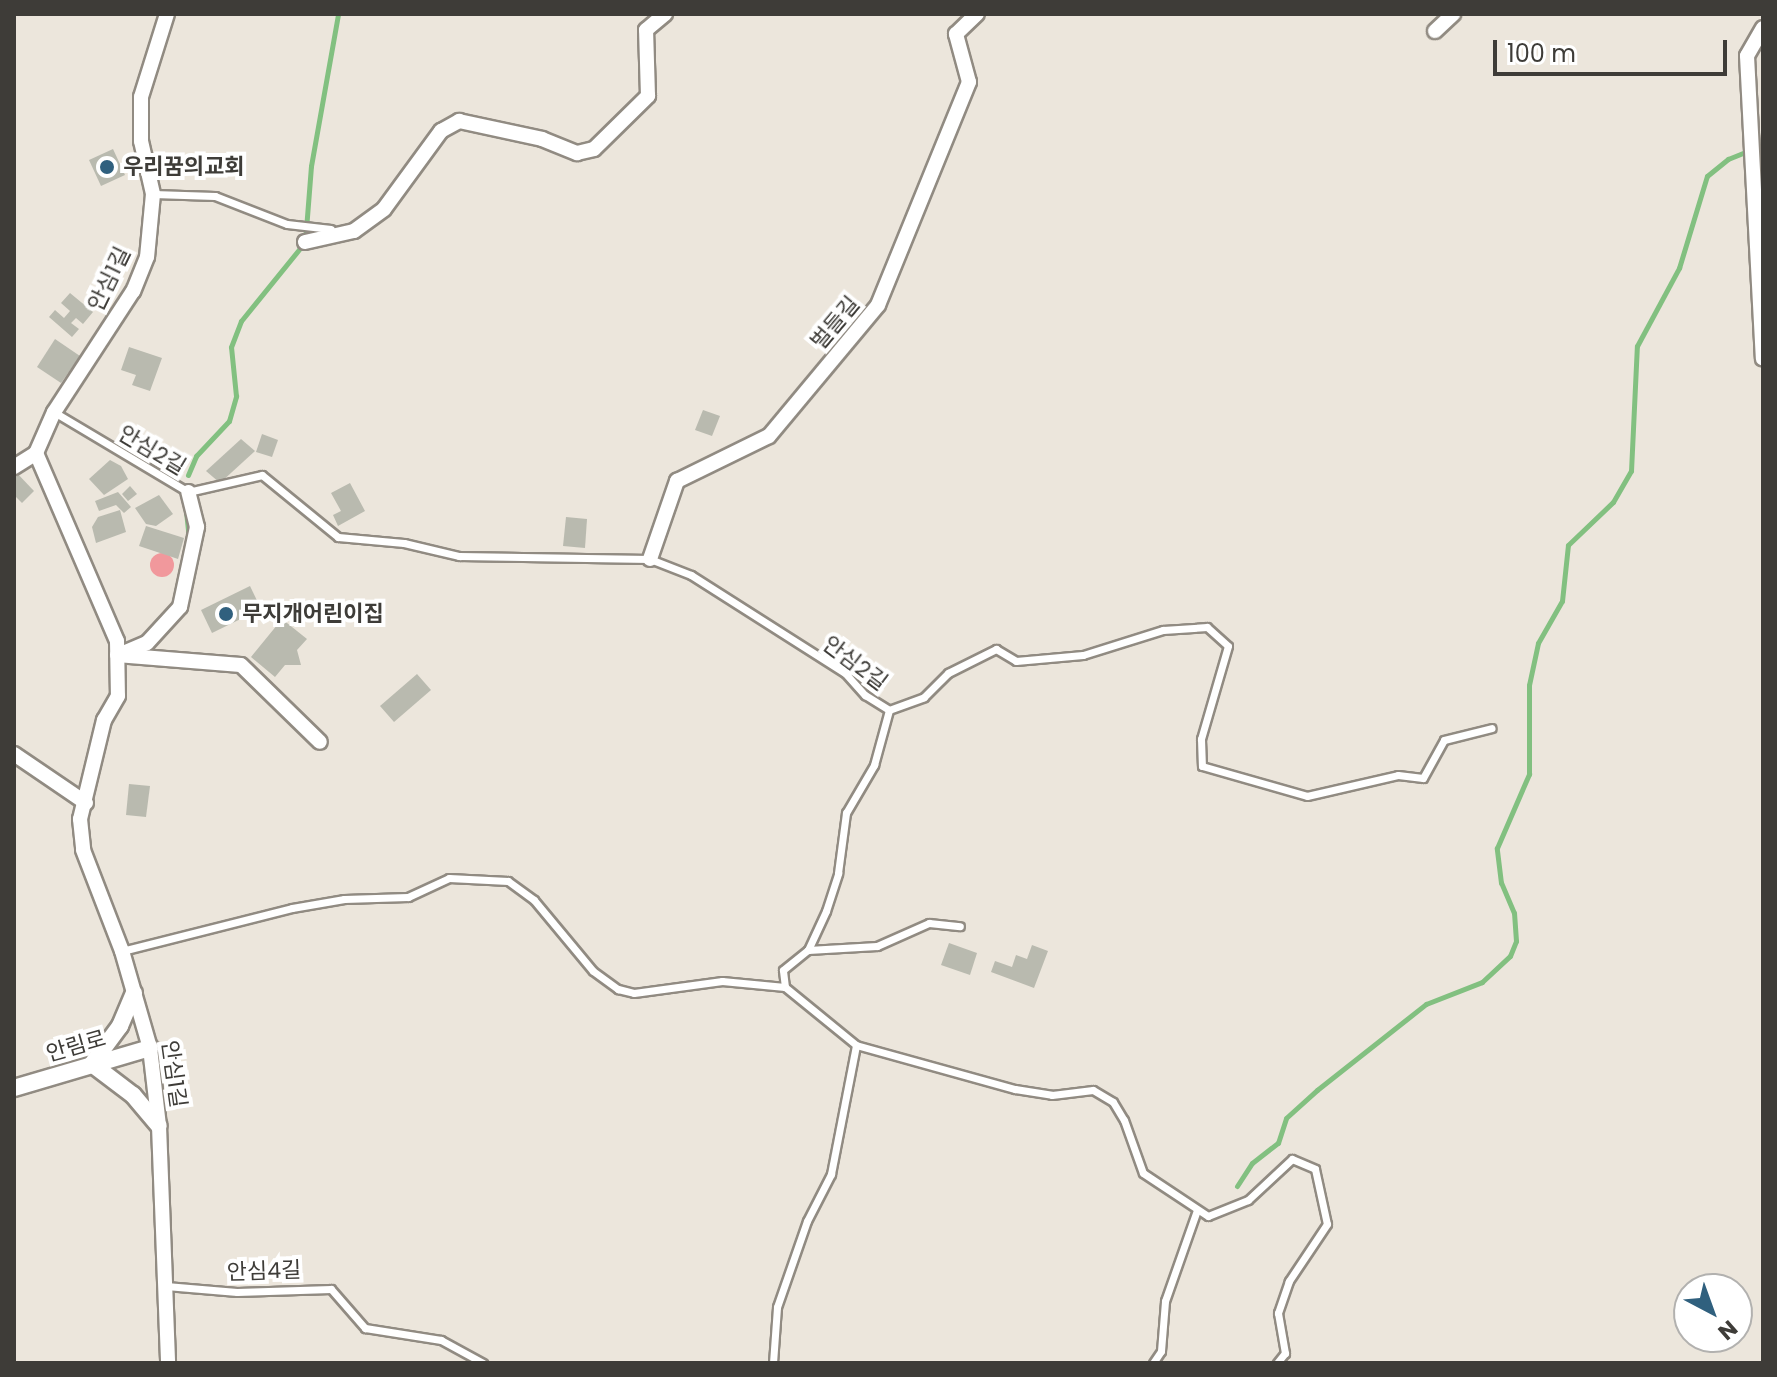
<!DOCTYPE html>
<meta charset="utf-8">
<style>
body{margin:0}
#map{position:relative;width:1777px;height:1377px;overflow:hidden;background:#ece6dc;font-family:Poppins,"Noto Sans KR",sans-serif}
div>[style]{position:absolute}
.green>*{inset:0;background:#f1989c}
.round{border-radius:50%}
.stream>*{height:5px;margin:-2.5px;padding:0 2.5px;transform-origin:2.5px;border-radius:2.5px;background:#82c080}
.building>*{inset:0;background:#b9baaf}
.roads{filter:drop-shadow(2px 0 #918b82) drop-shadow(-2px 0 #918b82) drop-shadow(0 2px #918b82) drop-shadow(0 -2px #918b82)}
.service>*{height:7px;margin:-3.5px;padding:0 3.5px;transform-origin:3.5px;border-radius:3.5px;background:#fff}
.minor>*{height:14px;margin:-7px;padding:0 7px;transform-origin:7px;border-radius:7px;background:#fff}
.tertiary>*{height:16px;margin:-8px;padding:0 8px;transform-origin:8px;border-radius:8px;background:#fff}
.dots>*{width:22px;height:22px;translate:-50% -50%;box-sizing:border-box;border:4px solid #fff;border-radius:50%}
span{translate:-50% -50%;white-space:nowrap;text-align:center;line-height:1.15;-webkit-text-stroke:8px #fff;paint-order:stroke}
.poi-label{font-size:22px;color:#3e3c38;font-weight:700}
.left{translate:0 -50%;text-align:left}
.street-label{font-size:22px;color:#3e3c38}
.frame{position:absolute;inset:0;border:16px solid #3e3c38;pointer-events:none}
.north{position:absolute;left:1673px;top:1273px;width:80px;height:80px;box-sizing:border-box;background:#fff;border:2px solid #b2b1af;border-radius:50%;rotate:139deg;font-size:22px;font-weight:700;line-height:32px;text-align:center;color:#3e3c38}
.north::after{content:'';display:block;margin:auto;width:28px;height:36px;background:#30607e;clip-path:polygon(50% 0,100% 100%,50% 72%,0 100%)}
.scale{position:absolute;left:1493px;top:40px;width:234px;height:36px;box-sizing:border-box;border:4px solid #3e3c38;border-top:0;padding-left:10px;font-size:24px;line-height:28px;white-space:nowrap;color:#3e3c38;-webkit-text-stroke:6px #fff;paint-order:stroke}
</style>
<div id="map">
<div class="green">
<i class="round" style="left:150px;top:553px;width:24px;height:24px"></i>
</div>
<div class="stream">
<i style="left:188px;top:475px;width:21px;rotate:-67deg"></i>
<i style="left:196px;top:456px;width:48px;rotate:-46.7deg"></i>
<i style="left:229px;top:421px;width:26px;rotate:-74deg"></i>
<i style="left:236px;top:396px;width:49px;rotate:-95.8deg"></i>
<i style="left:231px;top:347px;width:28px;rotate:-69deg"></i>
<i style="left:241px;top:321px;width:102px;rotate:-51deg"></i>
<i style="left:305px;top:242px;width:76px;rotate:-85.5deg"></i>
<i style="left:311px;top:166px;width:154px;rotate:-79.9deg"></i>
<i style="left:186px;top:511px;width:30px;rotate:84deg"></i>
<i style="left:1237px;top:1186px;width:27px;rotate:-57deg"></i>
<i style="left:1252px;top:1163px;width:33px;rotate:-38deg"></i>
<i style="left:1278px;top:1143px;width:26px;rotate:-72deg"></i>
<i style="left:1286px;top:1118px;width:42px;rotate:-42.1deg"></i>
<i style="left:1317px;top:1090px;width:139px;rotate:-38.3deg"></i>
<i style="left:1426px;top:1004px;width:60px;rotate:-21.4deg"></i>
<i style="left:1482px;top:982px;width:38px;rotate:-43deg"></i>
<i style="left:1510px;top:956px;width:16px;rotate:-68deg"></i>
<i style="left:1516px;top:941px;width:28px;rotate:-94deg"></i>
<i style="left:1514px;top:913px;width:33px;rotate:-113deg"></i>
<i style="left:1501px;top:883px;width:35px;rotate:-97deg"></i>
<i style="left:1497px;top:848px;width:81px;rotate:-66.6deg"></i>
<i style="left:1529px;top:774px;width:89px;rotate:-90deg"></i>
<i style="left:1529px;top:685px;width:43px;rotate:-77.9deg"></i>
<i style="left:1538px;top:643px;width:48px;rotate:-60.3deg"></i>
<i style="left:1562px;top:601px;width:56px;rotate:-83.9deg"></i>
<i style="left:1568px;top:545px;width:62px;rotate:-43.7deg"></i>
<i style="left:1613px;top:502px;width:36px;rotate:-60deg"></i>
<i style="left:1631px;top:471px;width:125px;rotate:-87.3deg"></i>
<i style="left:1637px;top:346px;width:89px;rotate:-61.7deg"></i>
<i style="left:1679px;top:268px;width:96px;rotate:-73.1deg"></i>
<i style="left:1707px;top:176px;width:27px;rotate:-39deg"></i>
<i style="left:1728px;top:159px;width:38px;rotate:-22deg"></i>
</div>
<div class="building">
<i style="clip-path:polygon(113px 149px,125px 175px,101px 186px,89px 160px)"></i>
<i style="clip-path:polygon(70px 293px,93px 312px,83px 324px,76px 318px,71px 323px,79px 329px,72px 337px,49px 317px,55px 310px,64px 318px,70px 311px,61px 303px)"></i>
<i style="clip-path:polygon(55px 339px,80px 356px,61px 383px,37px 367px)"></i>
<i style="clip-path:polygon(129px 347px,162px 358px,150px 391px,132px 385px,136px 375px,121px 370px)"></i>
<i style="clip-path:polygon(703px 410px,720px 416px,712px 436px,695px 430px)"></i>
<i style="clip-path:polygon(262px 434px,278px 440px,272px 457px,256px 452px)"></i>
<i style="clip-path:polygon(241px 439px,255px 451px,220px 483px,206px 471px)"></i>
<i style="clip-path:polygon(110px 460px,121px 466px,128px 479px,104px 495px,89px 479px)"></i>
<i style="clip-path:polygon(14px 470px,34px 491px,22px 503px,14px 495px)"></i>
<i style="clip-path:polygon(350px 483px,365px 511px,338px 526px,333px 515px,341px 511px,331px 493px)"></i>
<i style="clip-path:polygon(130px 486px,137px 494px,128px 501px,122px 494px)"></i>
<i style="clip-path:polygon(118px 492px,131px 507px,124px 513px,116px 505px,99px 511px,95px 501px)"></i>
<i style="clip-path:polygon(159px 495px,173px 514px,156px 526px,146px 524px,135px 508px)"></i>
<i style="clip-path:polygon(120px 510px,126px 532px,96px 543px,92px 527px,98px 517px)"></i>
<i style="clip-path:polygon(566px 517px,587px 519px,585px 548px,563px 546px)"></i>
<i style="clip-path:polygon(146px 526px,184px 538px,178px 559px,139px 546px)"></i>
<i style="clip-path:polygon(250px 586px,261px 609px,212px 633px,201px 610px)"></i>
<i style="clip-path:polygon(282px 619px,307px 639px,297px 650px,301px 665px,285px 665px,275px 677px,251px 657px)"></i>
<i style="clip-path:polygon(417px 674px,431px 690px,394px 722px,380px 706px)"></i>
<i style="clip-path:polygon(129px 784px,150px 786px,146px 817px,126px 815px)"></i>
<i style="clip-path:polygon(949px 943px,977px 953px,970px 975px,941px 965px)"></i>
<i style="clip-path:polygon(1032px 945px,1048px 951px,1034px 988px,991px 972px,995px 961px,1012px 967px,1016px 955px,1027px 959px)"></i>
</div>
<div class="roads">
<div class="service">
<i style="left:153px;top:194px;width:62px;rotate:1.8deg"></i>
<i style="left:215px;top:196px;width:77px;rotate:21.3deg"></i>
<i style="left:287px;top:224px;width:44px;rotate:6.5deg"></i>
<i style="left:54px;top:412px;width:156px;rotate:30.8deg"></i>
<i style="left:188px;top:492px;width:76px;rotate:-12.9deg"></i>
<i style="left:262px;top:475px;width:98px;rotate:39.2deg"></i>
<i style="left:338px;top:537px;width:66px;rotate:5.2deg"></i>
<i style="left:404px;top:543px;width:57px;rotate:13.3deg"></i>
<i style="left:459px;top:556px;width:191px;rotate:0.9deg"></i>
<i style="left:650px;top:559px;width:44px;rotate:21.3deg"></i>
<i style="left:691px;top:575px;width:183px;rotate:32.5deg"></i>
<i style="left:845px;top:673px;width:30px;rotate:48deg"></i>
<i style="left:865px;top:695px;width:28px;rotate:32deg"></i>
<i style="left:889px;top:710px;width:37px;rotate:-20deg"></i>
<i style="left:924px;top:697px;width:34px;rotate:-45deg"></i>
<i style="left:948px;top:673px;width:54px;rotate:-26.6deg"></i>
<i style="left:996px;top:649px;width:23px;rotate:31deg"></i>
<i style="left:1016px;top:661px;width:67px;rotate:-5.1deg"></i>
<i style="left:1083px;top:655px;width:84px;rotate:-17.4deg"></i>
<i style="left:1163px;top:630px;width:44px;rotate:-3.9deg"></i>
<i style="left:1207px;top:627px;width:28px;rotate:42deg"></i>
<i style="left:1228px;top:646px;width:97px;rotate:106.2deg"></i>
<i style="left:1201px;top:739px;width:27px;rotate:88deg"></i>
<i style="left:1202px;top:766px;width:109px;rotate:15.9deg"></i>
<i style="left:1307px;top:796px;width:93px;rotate:-13deg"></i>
<i style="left:1398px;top:775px;width:25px;rotate:7deg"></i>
<i style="left:1423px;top:778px;width:43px;rotate:-61.1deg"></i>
<i style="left:1444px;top:740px;width:49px;rotate:-14deg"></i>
<i style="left:808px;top:950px;width:69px;rotate:-3.3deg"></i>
<i style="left:877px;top:946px;width:57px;rotate:-23.9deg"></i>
<i style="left:929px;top:923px;width:31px;rotate:6deg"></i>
<i style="left:122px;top:951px;width:175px;rotate:-14.2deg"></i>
<i style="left:292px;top:908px;width:53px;rotate:-9.8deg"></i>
<i style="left:344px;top:899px;width:64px;rotate:-1.8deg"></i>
<i style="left:408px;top:897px;width:45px;rotate:-24.9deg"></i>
<i style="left:449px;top:878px;width:59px;rotate:2.9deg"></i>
<i style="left:508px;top:881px;width:32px;rotate:36deg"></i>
<i style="left:534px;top:900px;width:92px;rotate:50.3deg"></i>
<i style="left:593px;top:971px;width:31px;rotate:36deg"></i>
<i style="left:618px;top:989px;width:16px;rotate:14deg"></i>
<i style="left:634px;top:993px;width:89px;rotate:-7.8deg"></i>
<i style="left:722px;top:981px;width:63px;rotate:5.4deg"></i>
<i style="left:785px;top:987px;width:92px;rotate:39.2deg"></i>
<i style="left:856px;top:1045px;width:165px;rotate:15.5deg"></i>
<i style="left:1015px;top:1089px;width:37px;rotate:9deg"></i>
<i style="left:1052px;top:1095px;width:41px;rotate:-7deg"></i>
<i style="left:1093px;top:1090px;width:23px;rotate:31deg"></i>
<i style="left:1113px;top:1102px;width:21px;rotate:59deg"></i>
<i style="left:1124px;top:1120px;width:56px;rotate:70.3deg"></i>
<i style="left:1143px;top:1173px;width:78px;rotate:33.5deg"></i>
<i style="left:1208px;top:1216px;width:43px;rotate:-21.8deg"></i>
<i style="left:1248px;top:1200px;width:60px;rotate:-43deg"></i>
<i style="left:1292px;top:1159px;width:25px;rotate:23deg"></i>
<i style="left:1315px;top:1169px;width:56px;rotate:77.7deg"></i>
<i style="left:1327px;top:1224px;width:69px;rotate:123.7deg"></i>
<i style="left:1289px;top:1281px;width:34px;rotate:109deg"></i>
<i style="left:1278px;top:1313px;width:41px;rotate:80.1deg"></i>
<i style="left:1285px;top:1353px;width:13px;rotate:129deg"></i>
<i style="left:785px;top:987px;width:17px;rotate:-97deg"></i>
<i style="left:783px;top:970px;width:32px;rotate:-39deg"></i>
<i style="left:808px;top:950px;width:43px;rotate:-65.2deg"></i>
<i style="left:826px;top:911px;width:40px;rotate:-72deg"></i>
<i style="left:838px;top:873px;width:61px;rotate:-82.4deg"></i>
<i style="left:846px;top:813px;width:56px;rotate:-59.7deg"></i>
<i style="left:874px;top:765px;width:57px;rotate:-74.7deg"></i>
<i style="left:166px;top:1286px;width:71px;rotate:4.8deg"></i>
<i style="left:237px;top:1292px;width:94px;rotate:-1.8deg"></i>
<i style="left:331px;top:1289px;width:52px;rotate:48.9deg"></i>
<i style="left:365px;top:1328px;width:77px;rotate:9deg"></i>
<i style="left:441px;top:1340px;width:48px;rotate:28.7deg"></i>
<i style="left:773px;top:1363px;width:56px;rotate:-85.9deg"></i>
<i style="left:777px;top:1307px;width:91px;rotate:-70.8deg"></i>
<i style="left:807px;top:1221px;width:53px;rotate:-62.9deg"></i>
<i style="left:831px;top:1174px;width:131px;rotate:-79deg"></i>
<i style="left:1153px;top:1363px;width:14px;rotate:-56deg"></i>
<i style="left:1161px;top:1351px;width:50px;rotate:-85.4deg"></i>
<i style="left:1165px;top:1301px;width:96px;rotate:-70.6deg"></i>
</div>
<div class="minor">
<i style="left:167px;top:14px;width:87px;rotate:107.4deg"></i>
<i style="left:141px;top:97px;width:44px;rotate:90deg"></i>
<i style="left:141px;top:141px;width:54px;rotate:77.2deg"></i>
<i style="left:153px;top:194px;width:63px;rotate:95.4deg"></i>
<i style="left:147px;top:257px;width:37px;rotate:112deg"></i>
<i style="left:133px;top:291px;width:145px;rotate:123.1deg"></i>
<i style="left:54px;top:412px;width:45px;rotate:113.7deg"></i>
<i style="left:36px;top:453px;width:205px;rotate:66.7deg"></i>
<i style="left:117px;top:641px;width:55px;rotate:89deg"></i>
<i style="left:118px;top:696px;width:28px;rotate:120deg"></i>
<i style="left:104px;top:720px;width:102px;rotate:103.6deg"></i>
<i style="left:80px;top:819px;width:31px;rotate:84deg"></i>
<i style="left:83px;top:850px;width:108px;rotate:68.9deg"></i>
<i style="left:122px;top:951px;width:101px;rotate:73.9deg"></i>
<i style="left:150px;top:1048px;width:79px;rotate:83.4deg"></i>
<i style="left:159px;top:1126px;width:237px;rotate:87.8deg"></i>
<i style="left:1763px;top:28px;width:32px;rotate:120deg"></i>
<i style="left:1747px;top:56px;width:303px;rotate:87deg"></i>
<i style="left:1435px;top:31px;width:25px;rotate:-43deg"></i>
<i style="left:305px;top:242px;width:50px;rotate:-12.7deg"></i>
<i style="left:354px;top:231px;width:37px;rotate:-36deg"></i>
<i style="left:384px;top:209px;width:97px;rotate:-53.8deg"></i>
<i style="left:441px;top:131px;width:21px;rotate:-29deg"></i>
<i style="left:459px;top:121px;width:85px;rotate:12.2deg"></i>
<i style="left:542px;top:139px;width:38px;rotate:22deg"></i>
<i style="left:577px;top:153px;width:17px;rotate:-13deg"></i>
<i style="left:594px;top:149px;width:76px;rotate:-44.5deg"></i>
<i style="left:648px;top:96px;width:66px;rotate:-91.7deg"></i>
<i style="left:646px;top:30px;width:25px;rotate:-40deg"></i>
<i style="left:14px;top:467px;width:26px;rotate:-32deg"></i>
<i style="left:650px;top:559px;width:83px;rotate:-70.9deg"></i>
<i style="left:677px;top:481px;width:102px;rotate:-26.1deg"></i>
<i style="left:769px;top:436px;width:170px;rotate:-50.2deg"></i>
<i style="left:878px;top:305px;width:241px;rotate:-67.8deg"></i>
<i style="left:969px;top:82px;width:50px;rotate:-105.2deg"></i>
<i style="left:956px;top:34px;width:29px;rotate:-44deg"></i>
<i style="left:121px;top:654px;width:28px;rotate:-23deg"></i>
<i style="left:147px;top:643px;width:49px;rotate:-47.5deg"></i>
<i style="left:180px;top:607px;width:82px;rotate:-78deg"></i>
<i style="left:197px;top:527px;width:36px;rotate:-104deg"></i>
<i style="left:117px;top:655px;width:124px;rotate:4.6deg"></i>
<i style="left:241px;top:665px;width:110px;rotate:44.3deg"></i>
<i style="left:14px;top:754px;width:87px;rotate:34.2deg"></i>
</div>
<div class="tertiary">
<i style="left:134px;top:993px;width:36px;rotate:113deg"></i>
<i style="left:120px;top:1026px;width:47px;rotate:126.4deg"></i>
<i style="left:92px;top:1064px;width:51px;rotate:37.1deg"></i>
<i style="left:133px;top:1095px;width:40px;rotate:50deg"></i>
<i style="left:14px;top:1088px;width:142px;rotate:-16.4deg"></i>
</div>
</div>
<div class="dots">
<i style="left:107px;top:167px;background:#30607e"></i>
<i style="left:226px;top:614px;background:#30607e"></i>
</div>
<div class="poi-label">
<span class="left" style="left:123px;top:167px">우리꿈의교회</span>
<span class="left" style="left:242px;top:614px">무지개어린이집</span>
</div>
<div class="street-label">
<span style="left:109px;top:279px;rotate:-64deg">안심1길</span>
<span style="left:835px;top:323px;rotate:-50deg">벌들길</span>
<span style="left:152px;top:450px;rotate:31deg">안심2길</span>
<span style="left:855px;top:663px;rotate:37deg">안심2길</span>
<span style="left:76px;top:1046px;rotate:-16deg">안림로</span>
<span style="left:174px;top:1074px;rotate:82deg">안심1길</span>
<span style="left:264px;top:1271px;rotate:-2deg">안심4길</span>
</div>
<div class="frame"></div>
<div class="north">N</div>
<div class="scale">100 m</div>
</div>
